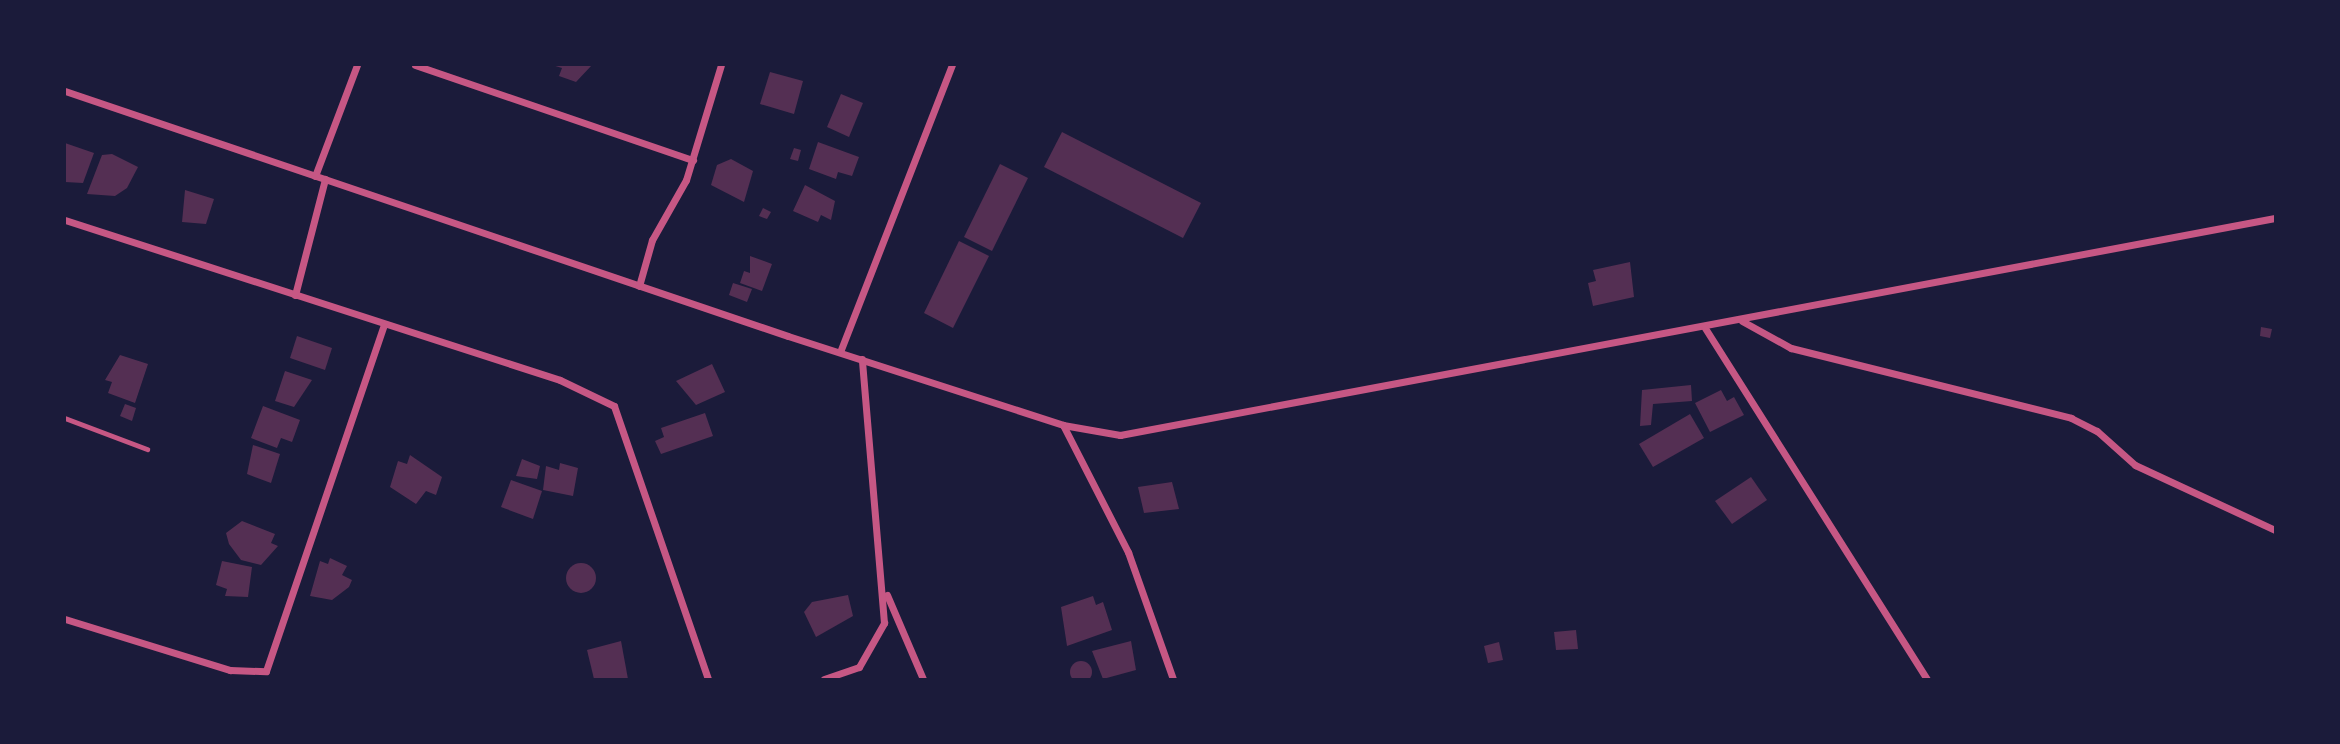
<!DOCTYPE html>
<style>
body{margin:0}
#map{position:relative;width:2340px;height:744px;overflow:hidden;background:#1b1b3a;font-family:"Libre Baskerville",serif}
div>[style]{position:absolute}
.building>*{inset:0;background:#542f53}
.round{border-radius:50%}
.service>*{height:4.5px;margin:-2.25px;padding:0 2.25px;transform-origin:2.25px;border-radius:2.25px;background:#c65784}
.minor>*{height:7px;margin:-3.5px;padding:0 3.5px;transform-origin:3.5px;border-radius:3.5px;background:#c65784}
span{translate:-50% -50%;white-space:nowrap;text-align:center;line-height:1.15;-webkit-text-stroke:5px #1b1b3a;paint-order:stroke}
.frame{position:absolute;inset:0;border:66px solid #1b1b3a;pointer-events:none}
</style>
<div id="map">
<div class="building">
<i style="clip-path:polygon(552px 65px,592px 65px,576px 82px,559px 76px,562px 68px)"></i>
<i style="clip-path:polygon(770px 72px,803px 81px,794px 114px,760px 104px)"></i>
<i style="clip-path:polygon(841px 94px,863px 103px,849px 137px,827px 127px)"></i>
<i style="clip-path:polygon(1062px 132px,1201px 203px,1183px 238px,1044px 167px)"></i>
<i style="clip-path:polygon(818px 142px,859px 157px,852px 176px,838px 172px,836px 179px,809px 169px)"></i>
<i style="clip-path:polygon(65px 143px,94px 153px,83px 183px,65px 182px)"></i>
<i style="clip-path:polygon(794px 148px,801px 150px,798px 161px,790px 159px)"></i>
<i style="clip-path:polygon(112px 154px,138px 167px,127px 188px,115px 196px,87px 194px,102px 155px)"></i>
<i style="clip-path:polygon(731px 159px,753px 171px,744px 202px,711px 185px,717px 165px)"></i>
<i style="clip-path:polygon(1000px 164px,1028px 178px,992px 251px,964px 237px)"></i>
<i style="clip-path:polygon(805px 185px,835px 201px,831px 220px,821px 215px,818px 222px,793px 211px)"></i>
<i style="clip-path:polygon(185px 190px,214px 199px,206px 224px,182px 222px)"></i>
<i style="clip-path:polygon(763px 208px,771px 212px,767px 219px,759px 216px)"></i>
<i style="clip-path:polygon(959px 241px,989px 256px,953px 328px,924px 313px)"></i>
<i style="clip-path:polygon(750px 256px,772px 264px,762px 291px,740px 283px,744px 271px,750px 273px)"></i>
<i style="clip-path:polygon(1630px 262px,1634px 297px,1593px 306px,1588px 283px,1596px 281px,1593px 270px)"></i>
<i style="clip-path:polygon(733px 283px,752px 289px,747px 302px,729px 295px)"></i>
<i style="clip-path:polygon(2261px 327px,2272px 329px,2270px 338px,2260px 336px)"></i>
<i style="clip-path:polygon(297px 336px,332px 348px,325px 370px,290px 358px)"></i>
<i style="clip-path:polygon(120px 355px,148px 364px,135px 403px,108px 393px,112px 382px,105px 380px)"></i>
<i style="clip-path:polygon(712px 364px,725px 392px,696px 405px,676px 381px)"></i>
<i style="clip-path:polygon(285px 371px,312px 380px,294px 407px,275px 401px)"></i>
<i style="clip-path:polygon(1691px 385px,1692px 401px,1653px 404px,1651px 425px,1640px 426px,1642px 390px)"></i>
<i style="clip-path:polygon(1721px 390px,1727px 401px,1734px 397px,1744px 415px,1710px 432px,1695px 403px)"></i>
<i style="clip-path:polygon(125px 404px,136px 408px,132px 421px,120px 416px)"></i>
<i style="clip-path:polygon(263px 406px,300px 420px,292px 442px,281px 438px,277px 448px,251px 438px)"></i>
<i style="clip-path:polygon(705px 413px,713px 436px,661px 454px,655px 441px,664px 437px,661px 428px)"></i>
<i style="clip-path:polygon(1690px 414px,1704px 438px,1653px 467px,1639px 444px)"></i>
<i style="clip-path:polygon(253px 445px,280px 454px,271px 483px,247px 474px)"></i>
<i style="clip-path:polygon(410px 455px,442px 477px,436px 495px,426px 491px,416px 504px,390px 487px,398px 461px,407px 464px)"></i>
<i style="clip-path:polygon(522px 459px,540px 466px,537px 479px,516px 476px)"></i>
<i style="clip-path:polygon(560px 463px,578px 468px,573px 496px,543px 490px,546px 466px,559px 470px)"></i>
<i style="clip-path:polygon(1751px 477px,1767px 500px,1732px 524px,1715px 501px)"></i>
<i style="clip-path:polygon(511px 480px,542px 491px,533px 519px,501px 507px)"></i>
<i style="clip-path:polygon(1172px 482px,1179px 509px,1144px 513px,1138px 487px)"></i>
<i style="clip-path:polygon(242px 521px,275px 534px,271px 543px,278px 546px,261px 565px,241px 560px,229px 544px,226px 533px)"></i>
<i style="clip-path:polygon(330px 558px,347px 566px,342px 575px,352px 580px,349px 587px,332px 600px,310px 596px,320px 561px,328px 564px)"></i>
<i style="clip-path:polygon(222px 561px,252px 567px,248px 597px,225px 596px,227px 589px,216px 585px)"></i>
<i class="round" style="left:566px;top:563px;width:30px;height:30px"></i>
<i style="clip-path:polygon(848px 595px,853px 616px,816px 637px,804px 612px,812px 602px)"></i>
<i style="clip-path:polygon(1093px 596px,1096px 605px,1103px 602px,1112px 630px,1067px 646px,1061px 607px)"></i>
<i style="clip-path:polygon(1576px 630px,1578px 649px,1556px 650px,1554px 632px)"></i>
<i style="clip-path:polygon(621px 641px,628px 679px,594px 679px,587px 650px)"></i>
<i style="clip-path:polygon(1131px 641px,1136px 670px,1103px 679px,1092px 651px)"></i>
<i style="clip-path:polygon(1499px 642px,1503px 660px,1488px 663px,1484px 646px)"></i>
<i class="round" style="left:1070px;top:661px;width:22px;height:22px"></i>
</div>
<div class="service">
<i style="left:65px;top:418px;width:88px;rotate:20.7deg"></i>
</div>
<div class="minor">
<i style="left:415px;top:65px;width:294px;rotate:18.9deg"></i>
<i style="left:65px;top:91px;width:763px;rotate:18.72deg"></i>
<i style="left:788px;top:336px;width:289px;rotate:17.9deg"></i>
<i style="left:1063px;top:425px;width:58px;rotate:10deg"></i>
<i style="left:1120px;top:435px;width:1175px;rotate:-10.64deg"></i>
<i style="left:315px;top:176px;width:119px;rotate:-69.3deg"></i>
<i style="left:65px;top:220px;width:520px;rotate:17.91deg"></i>
<i style="left:560px;top:380px;width:60px;rotate:25.7deg"></i>
<i style="left:614px;top:406px;width:289px;rotate:71deg"></i>
<i style="left:639px;top:286px;width:48px;rotate:-74.2deg"></i>
<i style="left:652px;top:240px;width:69px;rotate:-60.5deg"></i>
<i style="left:686px;top:180px;width:120px;rotate:-73.1deg"></i>
<i style="left:295px;top:295px;width:120px;rotate:-75.5deg"></i>
<i style="left:1742px;top:321px;width:56px;rotate:28.9deg"></i>
<i style="left:1791px;top:348px;width:289px;rotate:14deg"></i>
<i style="left:2071px;top:418px;width:29px;rotate:27deg"></i>
<i style="left:2097px;top:431px;width:51px;rotate:41.8deg"></i>
<i style="left:2135px;top:465px;width:154px;rotate:24.9deg"></i>
<i style="left:1705px;top:328px;width:415px;rotate:57.7deg"></i>
<i style="left:840px;top:352px;width:308px;rotate:-68.7deg"></i>
<i style="left:1063px;top:425px;width:143px;rotate:62.9deg"></i>
<i style="left:1128px;top:552px;width:135px;rotate:70.5deg"></i>
<i style="left:887px;top:595px;width:91px;rotate:66.8deg"></i>
<i style="left:65px;top:619px;width:173px;rotate:17.2deg"></i>
<i style="left:230px;top:670px;width:36px;rotate:2deg"></i>
<i style="left:266px;top:671px;width:366px;rotate:-71.2deg"></i>
<i style="left:824px;top:679px;width:37px;rotate:-19deg"></i>
<i style="left:859px;top:667px;width:51px;rotate:-60.4deg"></i>
<i style="left:884px;top:623px;width:265px;rotate:-94.8deg"></i>
</div>
<div class="frame"></div>
</div>
